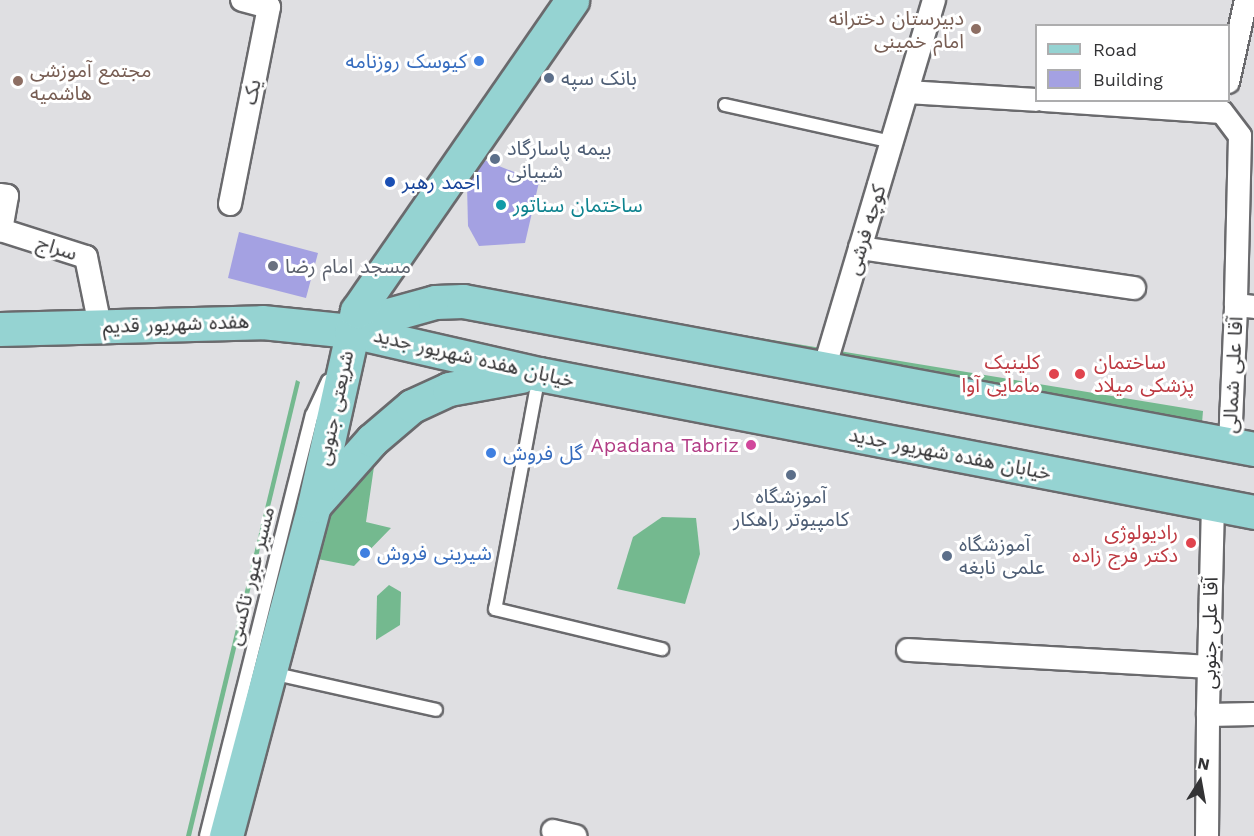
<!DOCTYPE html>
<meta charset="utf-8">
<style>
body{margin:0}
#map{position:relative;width:1254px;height:836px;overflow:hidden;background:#dfdfe2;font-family:"Work Sans","Noto Sans Arabic",sans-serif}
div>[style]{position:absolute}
.forest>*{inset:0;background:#74b98f}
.building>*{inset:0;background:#a4a1e2}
.roads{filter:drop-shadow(2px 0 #6a6a6d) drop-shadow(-2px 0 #6a6a6d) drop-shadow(0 2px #6a6a6d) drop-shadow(0 -2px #6a6a6d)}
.lane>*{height:12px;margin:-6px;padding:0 6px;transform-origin:6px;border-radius:6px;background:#fff}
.street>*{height:22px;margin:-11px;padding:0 11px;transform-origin:11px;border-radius:11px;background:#fff}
.primary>*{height:33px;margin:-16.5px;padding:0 16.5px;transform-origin:16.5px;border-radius:16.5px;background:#95d3d2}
.dots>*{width:16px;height:16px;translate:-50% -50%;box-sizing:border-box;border:3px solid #fff;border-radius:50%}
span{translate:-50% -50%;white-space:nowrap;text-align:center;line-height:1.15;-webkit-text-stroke:6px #fff;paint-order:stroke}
.education-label{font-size:20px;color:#785e54}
.right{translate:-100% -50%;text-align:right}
.left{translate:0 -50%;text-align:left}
.shop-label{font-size:20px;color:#366cbe}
.service-label{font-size:20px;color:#4e5e75}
.street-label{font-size:20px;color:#333335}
.transit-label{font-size:20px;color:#164399}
.culture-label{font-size:20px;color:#0d838f}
.worship-label{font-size:20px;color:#5b616d}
.health-label{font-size:20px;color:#be3a42}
.hotel-label{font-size:20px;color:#b23c85}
.legend{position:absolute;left:1035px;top:24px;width:195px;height:78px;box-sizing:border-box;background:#fff;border:2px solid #adadae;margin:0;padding:8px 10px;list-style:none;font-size:18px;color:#333335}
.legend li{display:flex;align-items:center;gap:12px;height:30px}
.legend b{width:30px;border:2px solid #adadae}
.north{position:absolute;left:1170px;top:752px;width:60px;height:60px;-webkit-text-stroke:4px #fff;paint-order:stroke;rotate:11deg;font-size:16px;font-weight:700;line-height:24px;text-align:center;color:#333335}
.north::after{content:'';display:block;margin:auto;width:21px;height:27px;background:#333335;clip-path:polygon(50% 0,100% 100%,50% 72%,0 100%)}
</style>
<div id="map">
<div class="forest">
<i style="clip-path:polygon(494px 294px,1203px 411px,1201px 435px)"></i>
<i style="clip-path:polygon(296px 380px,300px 382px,191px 836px,186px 836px)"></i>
<i style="clip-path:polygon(377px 446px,366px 522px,391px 528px,354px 566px,302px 556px,314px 505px)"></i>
<i style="clip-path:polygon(662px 517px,696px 518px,700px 554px,685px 604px,617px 589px,633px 537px)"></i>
<i style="clip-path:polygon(389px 585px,401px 592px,400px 625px,376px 640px,377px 596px)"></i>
</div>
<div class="building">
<i style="clip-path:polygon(484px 160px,539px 182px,525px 243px,479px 246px,468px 226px,467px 185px)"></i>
<i style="clip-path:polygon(239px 232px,318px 253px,306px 298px,228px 278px)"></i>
</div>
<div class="roads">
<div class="lane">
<i style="left:725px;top:105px;width:171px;rotate:12.5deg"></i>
<i style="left:539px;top:375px;width:238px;rotate:100.6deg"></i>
<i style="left:495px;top:609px;width:172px;rotate:13.5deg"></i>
<i style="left:271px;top:673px;width:169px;rotate:12.6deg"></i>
<i style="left:206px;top:836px;width:434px;rotate:-75.9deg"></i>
<i style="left:312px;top:415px;width:38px;rotate:-65deg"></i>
</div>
<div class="street">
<i style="left:1228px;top:82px;width:84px;rotate:-77.6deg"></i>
<i style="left:907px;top:92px;width:129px;rotate:3.5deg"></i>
<i style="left:1044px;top:100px;width:178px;rotate:3.9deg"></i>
<i style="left:1222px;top:112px;width:30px;rotate:53deg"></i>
<i style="left:1240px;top:136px;width:169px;rotate:91.4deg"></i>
<i style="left:1236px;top:305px;width:18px;rotate:6deg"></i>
<i style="left:0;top:195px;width:7px;rotate:8deg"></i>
<i style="left:7px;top:196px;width:35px;rotate:100deg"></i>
<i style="left:1px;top:230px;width:89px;rotate:17.6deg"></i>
<i style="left:86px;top:257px;width:70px;rotate:78.5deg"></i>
<i style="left:230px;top:204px;width:201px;rotate:-78.8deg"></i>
<i style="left:269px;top:7px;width:28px;rotate:-165deg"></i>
<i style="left:860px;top:248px;width:277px;rotate:8.3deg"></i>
<i style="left:824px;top:369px;width:385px;rotate:-73.4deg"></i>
<i style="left:1230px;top:445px;width:140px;rotate:-87.5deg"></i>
<i style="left:1213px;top:504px;width:211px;rotate:91.4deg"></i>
<i style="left:1208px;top:715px;width:46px;rotate:-1.2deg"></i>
<i style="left:908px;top:650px;width:301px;rotate:3.2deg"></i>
<i style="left:553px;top:831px;width:23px;rotate:13deg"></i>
<i style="left:1207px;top:836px;width:121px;rotate:-89.5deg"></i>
</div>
<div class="primary">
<i style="left:0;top:329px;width:262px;rotate:-1.5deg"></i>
<i style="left:262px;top:322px;width:89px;rotate:5.8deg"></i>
<i style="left:351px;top:331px;width:193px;rotate:12.9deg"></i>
<i style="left:539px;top:374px;width:728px;rotate:10.92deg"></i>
<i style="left:351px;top:331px;width:26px;rotate:-28deg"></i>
<i style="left:374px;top:319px;width:63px;rotate:-15.6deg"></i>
<i style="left:435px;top:302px;width:28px;rotate:-2deg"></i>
<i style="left:463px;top:301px;width:805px;rotate:10.6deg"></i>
<i style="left:316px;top:503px;width:84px;rotate:-48.4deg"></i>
<i style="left:372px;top:440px;width:52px;rotate:-40.4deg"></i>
<i style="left:412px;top:406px;width:41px;rotate:-24.7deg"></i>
<i style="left:449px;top:389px;width:73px;rotate:-10.2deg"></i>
<i style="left:226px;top:836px;width:342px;rotate:-75.1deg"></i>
<i style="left:314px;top:505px;width:199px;rotate:-77.5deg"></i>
<i style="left:357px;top:311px;width:378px;rotate:-55.3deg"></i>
</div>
</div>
<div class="dots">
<i style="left:976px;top:29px;background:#8d6e63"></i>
<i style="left:479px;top:61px;background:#3f7fe0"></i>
<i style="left:549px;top:78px;background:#5c6f8a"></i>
<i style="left:18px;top:81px;background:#8d6e63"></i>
<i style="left:495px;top:159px;background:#5c6f8a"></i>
<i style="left:390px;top:182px;background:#1a4fb4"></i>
<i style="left:501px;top:205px;background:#0f9aa8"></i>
<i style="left:273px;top:266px;background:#6b7280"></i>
<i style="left:1054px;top:374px;background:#e0444e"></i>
<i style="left:1080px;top:374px;background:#e0444e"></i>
<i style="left:751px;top:445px;background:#d1479c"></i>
<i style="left:491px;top:453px;background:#3f7fe0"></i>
<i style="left:791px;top:475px;background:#5c6f8a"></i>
<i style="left:1191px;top:543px;background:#e0444e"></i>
<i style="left:365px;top:553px;background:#3f7fe0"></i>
<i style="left:947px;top:556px;background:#5c6f8a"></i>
</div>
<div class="education-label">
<span class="right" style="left:964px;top:30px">دبیرستان دخترانه<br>امام خمینی</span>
<span class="left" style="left:30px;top:82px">مجتمع آموزشی<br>هاشمیه</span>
</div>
<div class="shop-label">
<span class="right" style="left:467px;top:61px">کیوسک روزنامه</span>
<span class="left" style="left:503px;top:453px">گل فروش</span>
<span class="left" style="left:377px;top:553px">شیرینی فروش</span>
</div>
<div class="service-label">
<span class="left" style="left:561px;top:78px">بانک سپه</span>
<span class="left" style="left:507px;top:160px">بیمه پاسارگاد<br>شیبانی</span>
<span style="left:791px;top:508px">آموزشگاه<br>کامپیوتر راهکار</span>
<span class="left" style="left:959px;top:556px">آموزشگاه<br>علمی نابغه</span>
</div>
<div class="street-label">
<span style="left:252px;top:92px;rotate:-79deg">یک</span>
<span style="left:866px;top:230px;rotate:-73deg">کوچه فرشی</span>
<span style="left:57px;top:248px;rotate:18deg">سراج</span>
<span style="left:176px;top:324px;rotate:-2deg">هفده شهریور قدیم</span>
<span style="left:474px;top:358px;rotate:13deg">خیابان هفده شهریور جدید</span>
<span style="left:1233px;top:375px;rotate:-87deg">آقا علی شمالی</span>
<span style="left:335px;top:408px;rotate:-78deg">شریعتی جنوبی</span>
<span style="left:950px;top:454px;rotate:11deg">خیابان هفده شهریور جدید</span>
<span style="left:251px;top:576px;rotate:-76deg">مسیر عبور تاکسی</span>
<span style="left:1210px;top:633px;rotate:-89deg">آقا علی جنوبی</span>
</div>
<div class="transit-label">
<span class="left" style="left:402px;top:182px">احمد رهبر</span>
</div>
<div class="culture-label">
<span class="left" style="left:513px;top:205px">ساختمان سناتور</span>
</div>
<div class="worship-label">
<span class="left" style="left:285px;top:266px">مسجد امام رضا</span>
</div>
<div class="health-label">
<span class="right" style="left:1040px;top:374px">کلینیک<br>مامایی آوا</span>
<span class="left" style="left:1094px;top:374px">ساختمان<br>پزشکی میلاد</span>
<span class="right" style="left:1178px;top:544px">رادیولوژی<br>دکتر فرج زاده</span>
</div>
<div class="hotel-label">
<span class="right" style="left:739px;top:445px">Apadana Tabriz</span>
</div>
<ul class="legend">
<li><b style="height:8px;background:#95d3d2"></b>Road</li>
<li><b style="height:16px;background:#a4a1e2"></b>Building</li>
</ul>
<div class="north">N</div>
</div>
